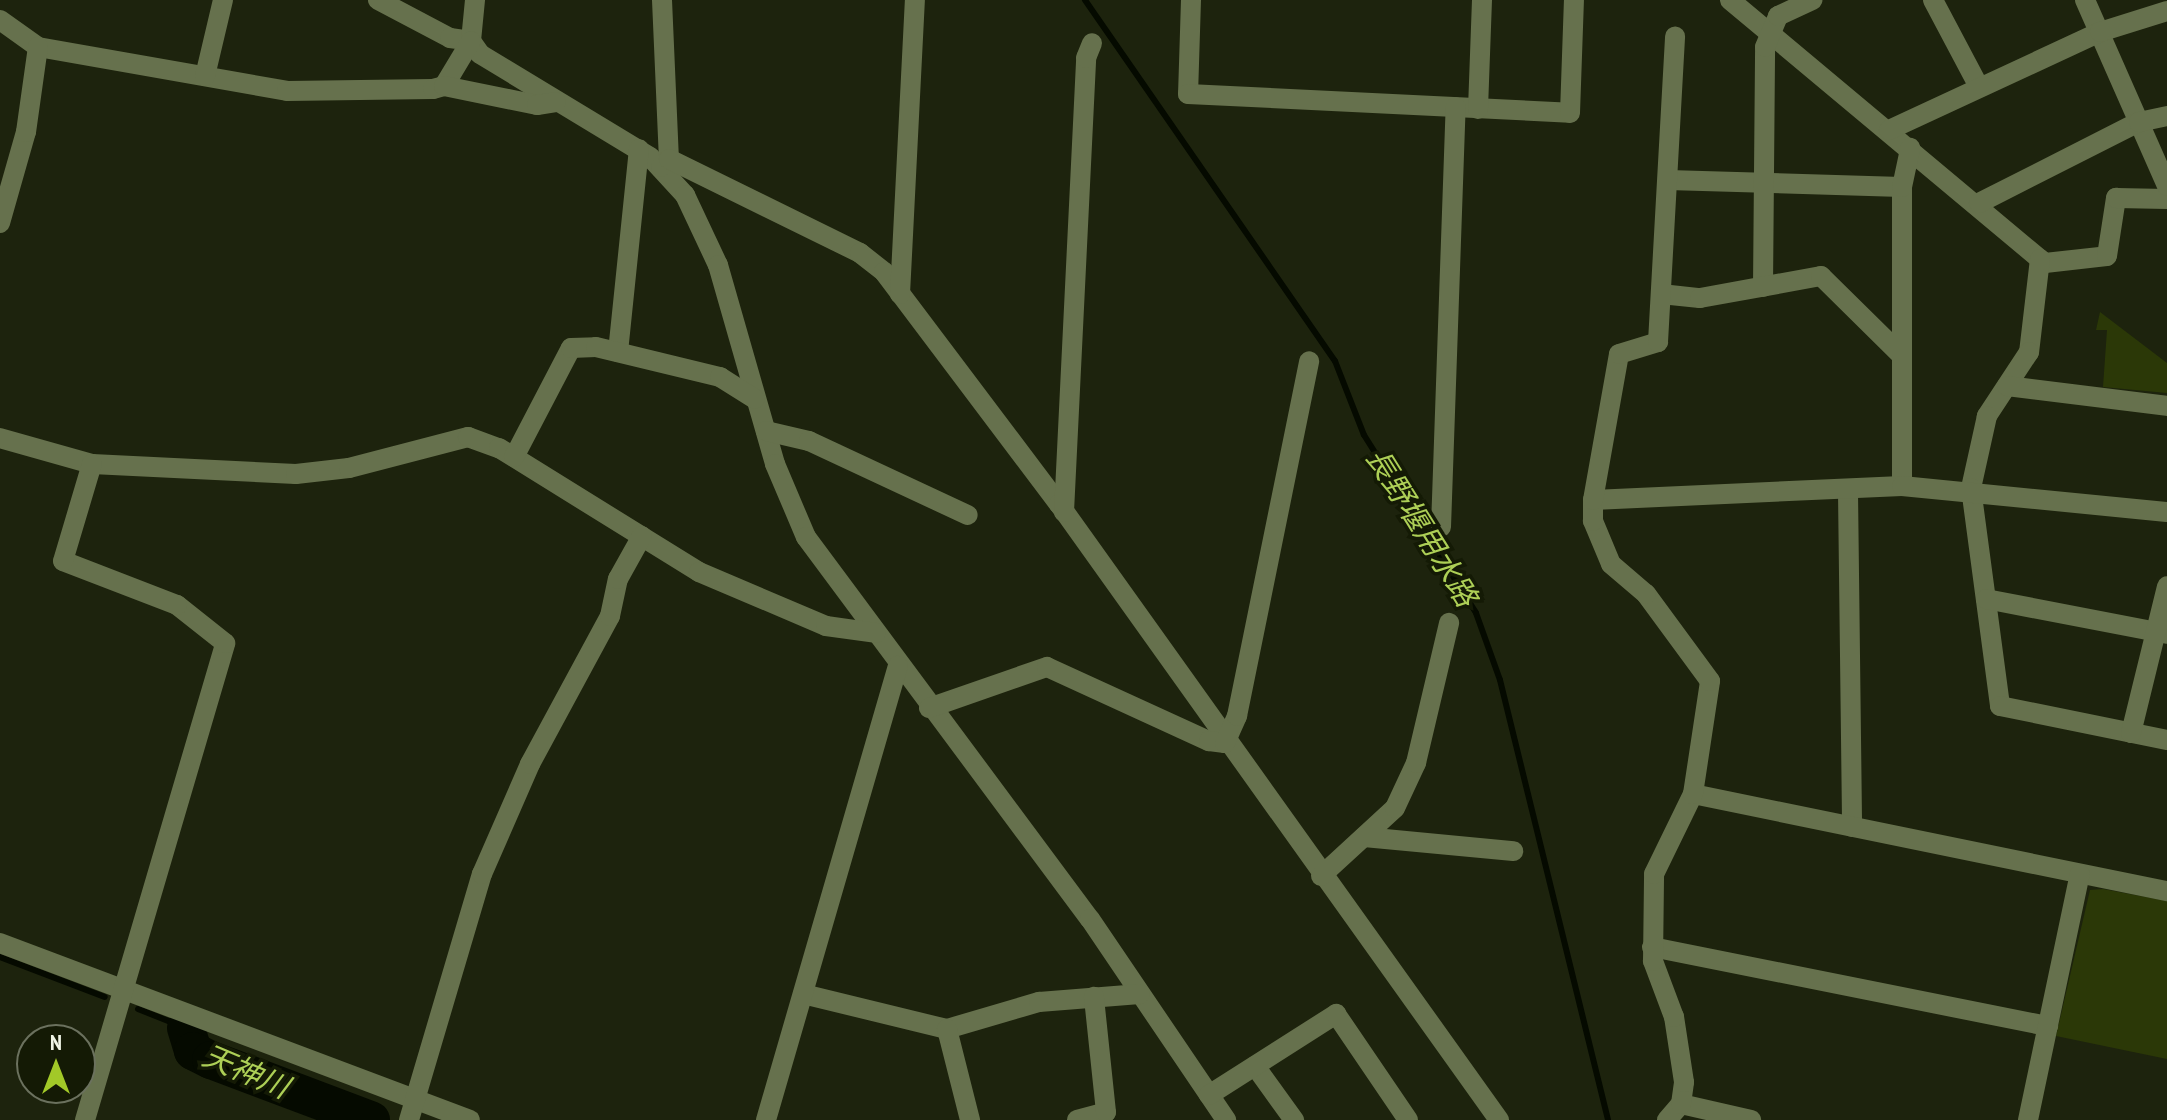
<!DOCTYPE html>
<meta charset="utf-8">
<style>
body{margin:0}
#map{position:relative;width:2167px;height:1120px;overflow:hidden;background:#1d230d;font-family:"PT Sans Narrow","Noto Sans JP",sans-serif}
div>[style]{position:absolute}
.green>*{inset:0;background:#2b3807}
.stream>*{height:6px;margin:-3px;padding:0 3px;transform-origin:3px;border-radius:3px;background:#050a00}
.river>*{height:38px;margin:-19px;padding:0 19px;transform-origin:19px;border-radius:19px;background:#050a00}
.minor>*{height:20px;margin:-10px;padding:0 10px;transform-origin:10px;border-radius:10px;background:#66714d}
span{translate:-50% -50%;white-space:nowrap;text-align:center;line-height:1.15;-webkit-text-stroke:7px #141a05;paint-order:stroke}
.water-label{font-size:30px;color:#adcf56;font-style:italic}
.north{position:absolute;left:16px;top:1024px;width:80px;height:80px;box-sizing:border-box;background:#141a05;border:2px solid #6b715e;border-radius:50%;rotate:0deg;font-size:22px;font-weight:700;line-height:32px;text-align:center;color:#eef3e4}
.north::after{content:'';display:block;margin:auto;width:28px;height:36px;background:#a2c928;clip-path:polygon(50% 0,100% 100%,50% 72%,0 100%)}
</style>
<div id="map">
<div class="green">
<i style="clip-path:polygon(2100px 312px,2167px 363px,2167px 393px,2103px 387px,2107px 330px,2096px 330px)"></i>
<i style="clip-path:polygon(2103px 889px,2167px 901px,2167px 1059px,2056px 1036px,2090px 890px)"></i>
</div>
<div class="stream">
<i style="left:1085px;top:0;width:439px;rotate:55.3deg"></i>
<i style="left:1335px;top:361px;width:79px;rotate:68.6deg"></i>
<i style="left:1364px;top:435px;width:210px;rotate:57.8deg"></i>
<i style="left:1476px;top:613px;width:71px;rotate:70.3deg"></i>
<i style="left:1500px;top:680px;width:453px;rotate:76.2deg"></i>
<i style="left:0;top:957px;width:112px;rotate:20.9deg"></i>
<i style="left:138px;top:1009px;width:52px;rotate:21.6deg"></i>
</div>
<div class="river">
<i style="left:186px;top:1028px;width:24px;rotate:73deg"></i>
<i style="left:193px;top:1051px;width:20px;rotate:27deg"></i>
<i style="left:211px;top:1060px;width:171px;rotate:20.6deg"></i>
</div>
<div class="minor">
<i style="left:378px;top:0;width:81px;rotate:27.8deg"></i>
<i style="left:450px;top:38px;width:21px;rotate:8deg"></i>
<i style="left:475px;top:0;width:41px;rotate:95.6deg"></i>
<i style="left:471px;top:41px;width:16px;rotate:55deg"></i>
<i style="left:480px;top:54px;width:199px;rotate:31.2deg"></i>
<i style="left:650px;top:157px;width:52px;rotate:47.4deg"></i>
<i style="left:685px;top:195px;width:77px;rotate:64.8deg"></i>
<i style="left:718px;top:265px;width:207px;rotate:74deg"></i>
<i style="left:775px;top:464px;width:79px;rotate:67deg"></i>
<i style="left:806px;top:537px;width:476px;rotate:53.4deg"></i>
<i style="left:1090px;top:919px;width:243px;rotate:55.9deg"></i>
<i style="left:662px;top:0;width:159px;rotate:87.5deg"></i>
<i style="left:1191px;top:0;width:94px;rotate:91.8deg"></i>
<i style="left:1188px;top:94px;width:382px;rotate:2.8deg"></i>
<i style="left:1570px;top:113px;width:113px;rotate:-88deg"></i>
<i style="left:1730px;top:0;width:410px;rotate:39.9deg"></i>
<i style="left:2045px;top:263px;width:62px;rotate:-6.4deg"></i>
<i style="left:2107px;top:256px;width:59px;rotate:-81.2deg"></i>
<i style="left:2116px;top:198px;width:51px;rotate:1.1deg"></i>
<i style="left:1933px;top:0;width:98px;rotate:62.1deg"></i>
<i style="left:2085px;top:0;width:203px;rotate:66.2deg"></i>
<i style="left:0;top:20px;width:47px;rotate:35.4deg"></i>
<i style="left:38px;top:47px;width:253px;rotate:10deg"></i>
<i style="left:287px;top:91px;width:146px;rotate:-0.8deg"></i>
<i style="left:433px;top:89px;width:11px;rotate:-15deg"></i>
<i style="left:444px;top:86px;width:52px;rotate:-59deg"></i>
<i style="left:205px;top:76px;width:78px;rotate:-76.7deg"></i>
<i style="left:444px;top:86px;width:95px;rotate:11.5deg"></i>
<i style="left:537px;top:105px;width:19px;rotate:-9deg"></i>
<i style="left:1478px;top:109px;width:109px;rotate:-87.9deg"></i>
<i style="left:1889px;top:130px;width:233px;rotate:-24.9deg"></i>
<i style="left:2100px;top:32px;width:70px;rotate:-17.4deg"></i>
<i style="left:661px;top:167px;width:11px;rotate:-45deg"></i>
<i style="left:669px;top:159px;width:213px;rotate:26.2deg"></i>
<i style="left:860px;top:253px;width:31px;rotate:38deg"></i>
<i style="left:884px;top:272px;width:291px;rotate:53deg"></i>
<i style="left:1059px;top:504px;width:757px;rotate:54.46deg"></i>
<i style="left:1668px;top:180px;width:234px;rotate:1.7deg"></i>
<i style="left:1979px;top:203px;width:179px;rotate:-26.9deg"></i>
<i style="left:2139px;top:122px;width:29px;rotate:-12deg"></i>
<i style="left:0;top:223px;width:95px;rotate:-74.1deg"></i>
<i style="left:26px;top:132px;width:86px;rotate:-82deg"></i>
<i style="left:2040px;top:259px;width:94px;rotate:96.7deg"></i>
<i style="left:2029px;top:352px;width:77px;rotate:123.3deg"></i>
<i style="left:1987px;top:416px;width:74px;rotate:102.5deg"></i>
<i style="left:1971px;top:488px;width:220px;rotate:82.4deg"></i>
<i style="left:2000px;top:706px;width:170px;rotate:11.5deg"></i>
<i style="left:1763px;top:287px;width:240px;rotate:-89.5deg"></i>
<i style="left:1765px;top:47px;width:34px;rotate:-67deg"></i>
<i style="left:1778px;top:16px;width:38px;rotate:-25deg"></i>
<i style="left:900px;top:294px;width:294px;rotate:-87.1deg"></i>
<i style="left:1661px;top:294px;width:39px;rotate:6deg"></i>
<i style="left:1700px;top:298px;width:123px;rotate:-10.3deg"></i>
<i style="left:1821px;top:276px;width:112px;rotate:44.6deg"></i>
<i style="left:618px;top:352px;width:204px;rotate:-84.1deg"></i>
<i style="left:2007px;top:386px;width:161px;rotate:7.1deg"></i>
<i style="left:766px;top:431px;width:44px;rotate:13.1deg"></i>
<i style="left:809px;top:441px;width:175px;rotate:25deg"></i>
<i style="left:0;top:438px;width:96px;rotate:15.8deg"></i>
<i style="left:92px;top:464px;width:204px;rotate:2.8deg"></i>
<i style="left:296px;top:474px;width:53px;rotate:-6.5deg"></i>
<i style="left:349px;top:468px;width:123px;rotate:-14.6deg"></i>
<i style="left:468px;top:437px;width:33px;rotate:20deg"></i>
<i style="left:499px;top:448px;width:235px;rotate:31.8deg"></i>
<i style="left:699px;top:572px;width:138px;rotate:23deg"></i>
<i style="left:826px;top:626px;width:50px;rotate:8deg"></i>
<i style="left:514px;top:457px;width:123px;rotate:-62.4deg"></i>
<i style="left:571px;top:348px;width:25px;rotate:-2deg"></i>
<i style="left:596px;top:347px;width:128px;rotate:13.6deg"></i>
<i style="left:720px;top:377px;width:41px;rotate:32.2deg"></i>
<i style="left:1902px;top:486px;width:299px;rotate:-90deg"></i>
<i style="left:1902px;top:187px;width:40px;rotate:-78deg"></i>
<i style="left:1848px;top:492px;width:335px;rotate:89.3deg"></i>
<i style="left:1593px;top:500px;width:309px;rotate:-2.6deg"></i>
<i style="left:1902px;top:486px;width:266px;rotate:5.6deg"></i>
<i style="left:1064px;top:512px;width:455px;rotate:-87.2deg"></i>
<i style="left:1086px;top:58px;width:16px;rotate:-68deg"></i>
<i style="left:1441px;top:527px;width:420px;rotate:-88deg"></i>
<i style="left:1986px;top:599px;width:184px;rotate:10.9deg"></i>
<i style="left:929px;top:708px;width:125px;rotate:-19.2deg"></i>
<i style="left:1047px;top:667px;width:178px;rotate:24.6deg"></i>
<i style="left:1209px;top:741px;width:16px;rotate:7deg"></i>
<i style="left:1225px;top:743px;width:30px;rotate:-66deg"></i>
<i style="left:1237px;top:716px;width:362px;rotate:-78.5deg"></i>
<i style="left:2131px;top:733px;width:151px;rotate:-76.2deg"></i>
<i style="left:1693px;top:794px;width:484px;rotate:11.6deg"></i>
<i style="left:1364px;top:837px;width:150px;rotate:5.4deg"></i>
<i style="left:1321px;top:876px;width:100px;rotate:-42.6deg"></i>
<i style="left:1395px;top:808px;width:50px;rotate:-65deg"></i>
<i style="left:1416px;top:763px;width:144px;rotate:-76.7deg"></i>
<i style="left:0;top:943px;width:502px;rotate:20.64deg"></i>
<i style="left:1652px;top:947px;width:404px;rotate:11.3deg"></i>
<i style="left:803px;top:994px;width:148px;rotate:13.7deg"></i>
<i style="left:947px;top:1029px;width:96px;rotate:-16.4deg"></i>
<i style="left:1039px;top:1002px;width:101px;rotate:-4.5deg"></i>
<i style="left:947px;top:1029px;width:94px;rotate:75.8deg"></i>
<i style="left:1255px;top:1066px;width:67px;rotate:54.2deg"></i>
<i style="left:1209px;top:1095px;width:151px;rotate:-32.5deg"></i>
<i style="left:1336px;top:1014px;width:128px;rotate:55.8deg"></i>
<i style="left:1681px;top:1104px;width:72px;rotate:12.9deg"></i>
<i style="left:85px;top:1120px;width:497px;rotate:-73.6deg"></i>
<i style="left:225px;top:643px;width:61px;rotate:-141.6deg"></i>
<i style="left:177px;top:605px;width:122px;rotate:-158.9deg"></i>
<i style="left:63px;top:561px;width:101px;rotate:-73.4deg"></i>
<i style="left:409px;top:1120px;width:257px;rotate:-73.5deg"></i>
<i style="left:482px;top:874px;width:120px;rotate:-66.4deg"></i>
<i style="left:530px;top:764px;width:168px;rotate:-61.6deg"></i>
<i style="left:610px;top:616px;width:38px;rotate:-78deg"></i>
<i style="left:618px;top:579px;width:49px;rotate:-60.8deg"></i>
<i style="left:766px;top:1120px;width:473px;rotate:-73.8deg"></i>
<i style="left:1077px;top:1120px;width:30px;rotate:-15deg"></i>
<i style="left:1106px;top:1112px;width:116px;rotate:-96deg"></i>
<i style="left:1667px;top:1120px;width:21px;rotate:-49deg"></i>
<i style="left:1681px;top:1104px;width:22px;rotate:-82deg"></i>
<i style="left:1684px;top:1082px;width:66px;rotate:-98.7deg"></i>
<i style="left:1674px;top:1017px;width:60px;rotate:-110.6deg"></i>
<i style="left:1653px;top:961px;width:87px;rotate:-89.3deg"></i>
<i style="left:1654px;top:874px;width:89px;rotate:-64deg"></i>
<i style="left:1693px;top:794px;width:114px;rotate:-81.4deg"></i>
<i style="left:1710px;top:681px;width:108px;rotate:-126.3deg"></i>
<i style="left:1646px;top:594px;width:46px;rotate:-139.4deg"></i>
<i style="left:1611px;top:564px;width:47px;rotate:-112.7deg"></i>
<i style="left:1593px;top:521px;width:21px;rotate:-90deg"></i>
<i style="left:1593px;top:500px;width:148px;rotate:-79.9deg"></i>
<i style="left:1619px;top:354px;width:41px;rotate:-17.1deg"></i>
<i style="left:1658px;top:342px;width:306px;rotate:-86.8deg"></i>
<i style="left:2028px;top:1120px;width:251px;rotate:-78.1deg"></i>
</div>
<div class="water-label">
<span style="left:1422px;top:527px;rotate:58deg">長野堰用水路</span>
<span style="left:246px;top:1071px;rotate:23deg">天神川</span>
</div>
<div class="north">N</div>
</div>
